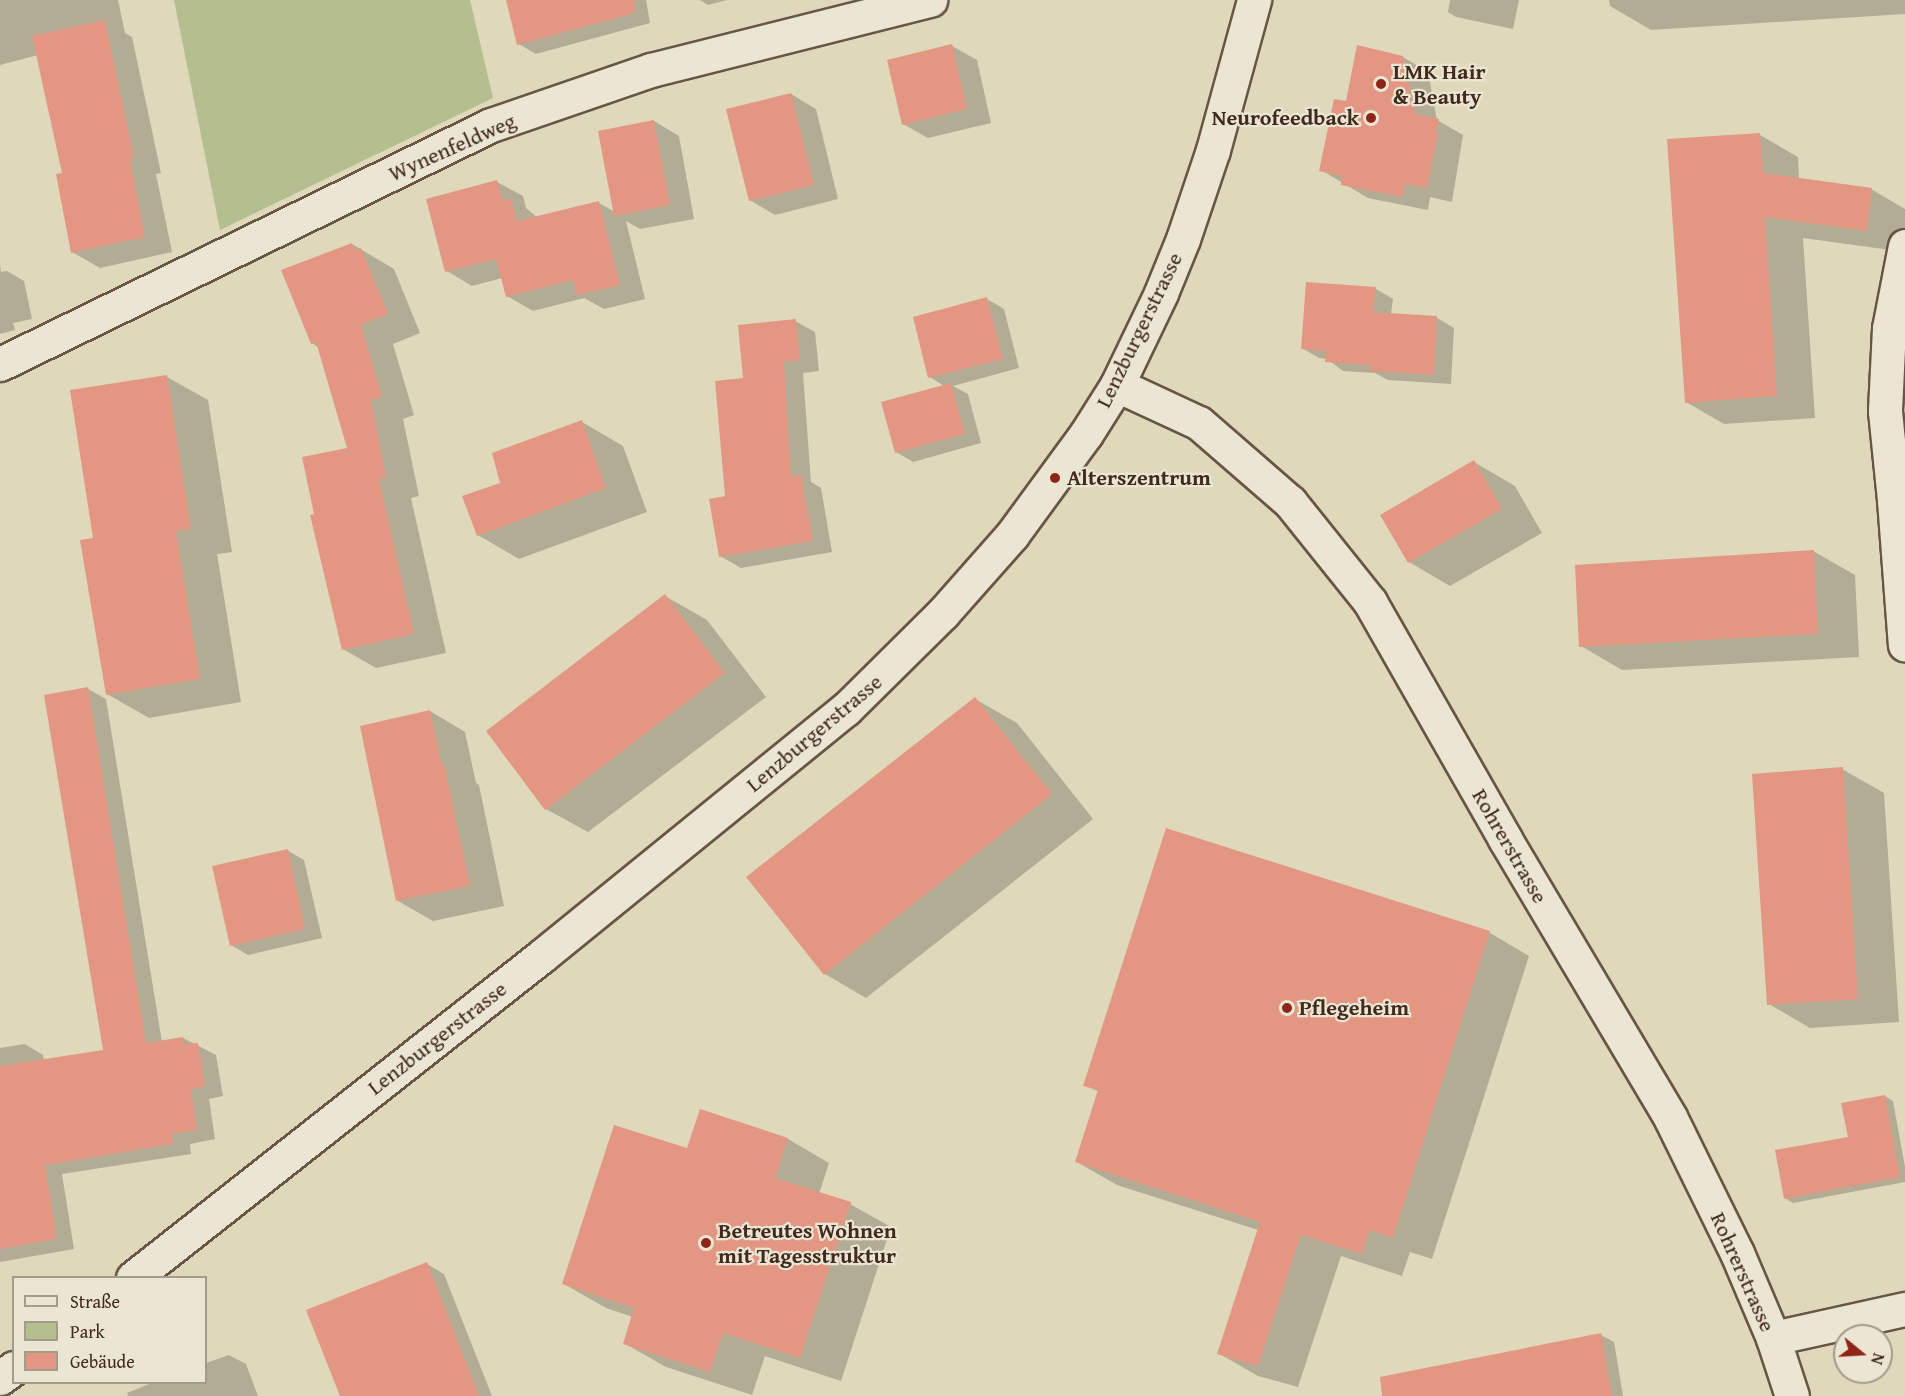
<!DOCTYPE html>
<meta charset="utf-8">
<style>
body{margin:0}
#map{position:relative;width:1905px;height:1396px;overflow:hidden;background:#dfd8bb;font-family:"Gentium Book Plus",serif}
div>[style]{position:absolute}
.green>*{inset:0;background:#b4be8e}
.shadow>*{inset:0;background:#0003}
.building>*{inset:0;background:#e39783}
.roads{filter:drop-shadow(2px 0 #685544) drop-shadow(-2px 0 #685544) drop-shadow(0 2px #685544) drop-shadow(0 -2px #685544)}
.minor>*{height:33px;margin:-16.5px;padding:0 16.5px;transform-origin:16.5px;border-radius:16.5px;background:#eae6d3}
.secondary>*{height:33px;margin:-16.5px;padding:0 16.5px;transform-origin:16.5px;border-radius:16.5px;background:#eae6d3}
.dots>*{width:16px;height:16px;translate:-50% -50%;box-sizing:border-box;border:3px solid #eae6d3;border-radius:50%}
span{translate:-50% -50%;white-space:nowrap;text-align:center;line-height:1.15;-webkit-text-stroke:4.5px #eae6d3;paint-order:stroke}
.poi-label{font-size:22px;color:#41291d;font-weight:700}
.left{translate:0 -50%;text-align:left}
.right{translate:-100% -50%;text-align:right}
.street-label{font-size:22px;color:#41291d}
.legend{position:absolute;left:12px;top:1276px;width:195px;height:108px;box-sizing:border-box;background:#eae6d3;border:2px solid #a69a8a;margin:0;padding:8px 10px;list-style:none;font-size:18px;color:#41291d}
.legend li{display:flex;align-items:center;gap:12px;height:30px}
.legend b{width:30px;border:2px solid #a69a8a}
.north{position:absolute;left:1833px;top:1324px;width:60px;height:60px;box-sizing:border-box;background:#eae6d3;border:2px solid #a69a8a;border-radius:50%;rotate:108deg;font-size:16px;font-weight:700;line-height:24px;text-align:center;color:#41291d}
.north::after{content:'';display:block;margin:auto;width:21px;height:27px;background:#8f2418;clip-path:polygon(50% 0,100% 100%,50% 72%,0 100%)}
</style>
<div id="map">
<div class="green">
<i style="clip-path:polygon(174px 0,470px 0,493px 98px,220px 230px)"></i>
</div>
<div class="shadow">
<i style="clip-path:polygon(0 0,118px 0,125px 33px,132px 37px,161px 173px,156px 174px,172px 252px,100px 268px,72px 252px,64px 174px,38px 55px,0 65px)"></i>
<i style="clip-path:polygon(507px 0,646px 0,650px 23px,536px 54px,519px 44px)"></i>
<i style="clip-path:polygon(700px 0,727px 0,708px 5px)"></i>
<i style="clip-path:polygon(1450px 0,1519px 0,1513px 29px,1456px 17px,1448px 12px)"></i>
<i style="clip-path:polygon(1609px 0,1905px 0,1905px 14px,1651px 30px,1610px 6px)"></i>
<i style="clip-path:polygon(952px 46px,977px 60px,991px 123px,928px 138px,903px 124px)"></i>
<i style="clip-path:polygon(1403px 57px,1428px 72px,1437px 120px,1463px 135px,1452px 202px,1430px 197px,1428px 210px,1368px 198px,1321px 170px,1347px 102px)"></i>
<i style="clip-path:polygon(791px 94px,816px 109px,838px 199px,775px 215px,750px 200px)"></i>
<i style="clip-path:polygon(654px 121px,679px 136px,694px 219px,640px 229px,626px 221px,645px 299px,604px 309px,584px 298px,533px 311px,507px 296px,502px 278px,472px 286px,447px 271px,497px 182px,523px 196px,526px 208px,538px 218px,599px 203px,615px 212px)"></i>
<i style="clip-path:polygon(1760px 135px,1798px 157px,1799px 180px,1871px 189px,1905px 209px,1905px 252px,1803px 238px,1815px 418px,1724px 424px,1686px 402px)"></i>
<i style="clip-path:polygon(352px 244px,394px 269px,420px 333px,393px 344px,414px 415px,403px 419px,419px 496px,411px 498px,446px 653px,376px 668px,343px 649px,316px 515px,349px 449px,319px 348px,312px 343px)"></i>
<i style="clip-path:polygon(0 265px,1px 272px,7px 271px,24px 281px,32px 319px,13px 323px,15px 330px,0 334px)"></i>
<i style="clip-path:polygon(1376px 289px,1393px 299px,1391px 314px,1437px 318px,1454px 328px,1451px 384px,1388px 380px,1375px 373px,1343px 371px,1327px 359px,1319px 358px,1302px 348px)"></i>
<i style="clip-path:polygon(987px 299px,1004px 309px,1019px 368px,953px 386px,968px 394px,981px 443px,913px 462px,896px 452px,944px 386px,930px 377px)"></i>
<i style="clip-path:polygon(795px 321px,815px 332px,819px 371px,803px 373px,811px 482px,821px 488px,832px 552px,741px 568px,720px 556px,745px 380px)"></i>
<i style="clip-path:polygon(167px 377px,208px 400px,232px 552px,217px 554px,241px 702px,149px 718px,107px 694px,95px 539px)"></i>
<i style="clip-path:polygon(582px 422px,623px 446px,647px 512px,519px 559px,478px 535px,502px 484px)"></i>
<i style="clip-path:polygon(1474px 462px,1515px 486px,1542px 533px,1450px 586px,1409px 562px)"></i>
<i style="clip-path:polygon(1813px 551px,1855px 575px,1859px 657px,1622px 670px,1581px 646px)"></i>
<i style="clip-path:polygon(665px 596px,707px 620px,766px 697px,588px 832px,546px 809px)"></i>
<i style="clip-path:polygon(88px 689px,106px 699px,162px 1042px,183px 1038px,216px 1055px,223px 1096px,209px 1099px,215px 1139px,190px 1144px,191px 1154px,62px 1174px,74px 1249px,0 1262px,0 1048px,25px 1044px,43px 1055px,44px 1060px,104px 1051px)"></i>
<i style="clip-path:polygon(975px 699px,1017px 723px,1093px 819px,866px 998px,825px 974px)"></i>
<i style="clip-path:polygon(430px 711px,465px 732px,476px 783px,479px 785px,504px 906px,433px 921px,398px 901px)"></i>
<i style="clip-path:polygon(1842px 769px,1884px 793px,1899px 1022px,1810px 1028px,1769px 1004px)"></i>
<i style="clip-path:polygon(1167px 830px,1490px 933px,1529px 956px,1432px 1259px,1410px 1252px,1402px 1276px,1341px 1256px,1298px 1387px,1258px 1376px,1218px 1353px,1258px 1230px,1117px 1185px,1077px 1162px,1099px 1092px,1085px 1085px)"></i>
<i style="clip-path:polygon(287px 850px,304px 860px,322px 938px,248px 955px,231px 945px)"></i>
<i style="clip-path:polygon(1885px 1096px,1893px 1101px,1905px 1167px,1905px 1182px,1793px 1203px,1785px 1198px,1849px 1138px)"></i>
<i style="clip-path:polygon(701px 1111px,788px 1139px,829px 1163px,819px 1194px,850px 1204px,891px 1227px,841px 1381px,765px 1356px,752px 1395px,666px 1367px,624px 1343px,633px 1317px,606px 1308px,564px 1284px,688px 1150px)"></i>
<i style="clip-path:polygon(427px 1264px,444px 1274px,492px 1396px,342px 1396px)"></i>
<i style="clip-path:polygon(1601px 1335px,1614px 1342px,1623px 1396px,1406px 1396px)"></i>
<i style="clip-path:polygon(229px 1355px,246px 1364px,258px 1396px,128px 1396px,127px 1393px,154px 1382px,206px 1382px,206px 1363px)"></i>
</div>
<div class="building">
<i style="clip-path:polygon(506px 0,634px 0,635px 13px,517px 45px)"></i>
<i style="clip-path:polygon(105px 20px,134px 158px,130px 159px,145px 237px,71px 253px,56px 174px,62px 173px,32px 36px)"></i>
<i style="clip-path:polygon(952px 44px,967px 109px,902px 125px,887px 60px)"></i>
<i style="clip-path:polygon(1357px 45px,1403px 56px,1415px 114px,1439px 119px,1436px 133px,1438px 133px,1427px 188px,1405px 184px,1403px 197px,1341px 185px,1342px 176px,1319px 171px,1334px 99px,1346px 101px)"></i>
<i style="clip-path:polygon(791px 93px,814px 185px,749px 201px,726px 109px)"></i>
<i style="clip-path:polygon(654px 120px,670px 205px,614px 216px,598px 131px)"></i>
<i style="clip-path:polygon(1760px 133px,1763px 173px,1872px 188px,1867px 231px,1765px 217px,1777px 396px,1685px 403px,1667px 139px)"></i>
<i style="clip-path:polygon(497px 180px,503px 201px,511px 198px,517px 221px,599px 201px,620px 285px,577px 295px,573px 280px,506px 297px,496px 259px,445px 272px,426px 199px)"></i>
<i style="clip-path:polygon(352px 243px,355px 251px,361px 248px,388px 314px,361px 325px,382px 397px,371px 400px,386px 477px,379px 479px,414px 634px,342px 650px,310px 515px,314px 514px,302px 457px,347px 448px,316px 342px,311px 344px,281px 270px)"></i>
<i style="clip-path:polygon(1306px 282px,1376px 287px,1373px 312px,1437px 316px,1434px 375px,1370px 371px,1370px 365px,1325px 362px,1326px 351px,1301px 349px)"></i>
<i style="clip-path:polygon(987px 297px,1003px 359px,928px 378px,913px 317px)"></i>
<i style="clip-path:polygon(796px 319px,800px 360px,784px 362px,791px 476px,801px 475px,813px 541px,719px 557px,709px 499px,725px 496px,715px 381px,743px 378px,738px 325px)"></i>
<i style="clip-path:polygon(167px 375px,191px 529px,176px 531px,200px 679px,106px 695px,80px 540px,93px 538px,70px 390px)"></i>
<i style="clip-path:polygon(951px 383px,965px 434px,895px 453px,881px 402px)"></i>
<i style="clip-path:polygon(582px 420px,606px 488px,477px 536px,462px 496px,500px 483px,492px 453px)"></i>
<i style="clip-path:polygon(1474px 460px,1502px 509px,1408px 563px,1380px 515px)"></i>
<i style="clip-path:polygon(1814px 550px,1818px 634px,1579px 647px,1575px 565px)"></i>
<i style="clip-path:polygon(665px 594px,725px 673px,545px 810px,486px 731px)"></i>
<i style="clip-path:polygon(88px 687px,146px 1043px,183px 1037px,184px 1044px,198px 1043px,205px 1086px,191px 1089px,197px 1130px,172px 1134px,173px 1144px,45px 1165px,57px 1239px,0 1249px,0 1066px,103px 1050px,44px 695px)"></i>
<i style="clip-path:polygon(975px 697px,1052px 794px,824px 975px,746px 877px)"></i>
<i style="clip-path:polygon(430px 710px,442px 765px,444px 763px,470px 886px,396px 901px,360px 726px)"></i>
<i style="clip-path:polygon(1843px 767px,1858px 999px,1767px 1005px,1752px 774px)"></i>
<i style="clip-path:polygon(1166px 828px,1490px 931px,1393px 1238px,1370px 1230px,1362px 1254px,1301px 1235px,1258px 1366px,1217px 1354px,1260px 1222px,1075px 1162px,1098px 1090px,1083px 1086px)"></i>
<i style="clip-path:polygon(288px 849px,305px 929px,230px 946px,212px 866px)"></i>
<i style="clip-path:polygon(1885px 1095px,1900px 1177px,1784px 1199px,1775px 1150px,1848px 1137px,1841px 1103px)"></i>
<i style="clip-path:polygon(700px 1109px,788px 1138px,775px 1178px,851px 1202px,800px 1358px,723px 1333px,710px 1372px,623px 1344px,634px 1308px,562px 1284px,614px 1125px,687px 1148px)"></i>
<i style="clip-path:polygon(427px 1262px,479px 1396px,340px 1396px,306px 1310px)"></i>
<i style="clip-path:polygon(1601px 1333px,1612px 1396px,1382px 1396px,1380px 1377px)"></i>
</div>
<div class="roads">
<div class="minor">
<i style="left:1905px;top:246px;width:84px;rotate:101deg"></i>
<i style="left:1889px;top:328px;width:83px;rotate:92.8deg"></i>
<i style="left:1885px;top:411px;width:89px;rotate:84.2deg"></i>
<i style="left:1894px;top:500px;width:11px;rotate:-5deg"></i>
<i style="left:0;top:364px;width:546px;rotate:-25.96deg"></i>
<i style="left:491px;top:125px;width:169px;rotate:-19deg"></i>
<i style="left:651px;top:70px;width:288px;rotate:-14.1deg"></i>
<i style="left:1894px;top:500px;width:145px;rotate:85.7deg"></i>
<i style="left:1773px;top:1338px;width:135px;rotate:-12.4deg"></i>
</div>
<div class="secondary">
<i style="left:1117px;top:385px;width:90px;rotate:24.9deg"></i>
<i style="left:1199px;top:423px;width:121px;rotate:41deg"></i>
<i style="left:1290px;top:502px;width:128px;rotate:51.3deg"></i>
<i style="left:1370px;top:602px;width:273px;rotate:60.3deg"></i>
<i style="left:1505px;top:839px;width:323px;rotate:59.3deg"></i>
<i style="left:1670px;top:1117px;width:152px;rotate:63.8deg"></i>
<i style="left:1737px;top:1253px;width:92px;rotate:67deg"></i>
<i style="left:1773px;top:1338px;width:61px;rotate:71.9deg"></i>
<i style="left:133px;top:1278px;width:522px;rotate:-38.23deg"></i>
<i style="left:543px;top:955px;width:390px;rotate:-39.1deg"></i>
<i style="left:846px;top:709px;width:136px;rotate:-44.7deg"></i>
<i style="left:943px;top:613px;width:104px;rotate:-48.5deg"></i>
<i style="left:1012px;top:535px;width:125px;rotate:-53.8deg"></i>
<i style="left:1086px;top:434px;width:58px;rotate:-57.7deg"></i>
<i style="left:1117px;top:385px;width:102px;rotate:-64.4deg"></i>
<i style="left:1161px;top:293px;width:58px;rotate:-67.8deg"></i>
<i style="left:1183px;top:239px;width:94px;rotate:-71.4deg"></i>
<i style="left:1213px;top:150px;width:156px;rotate:-74.7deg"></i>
<i style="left:0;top:1378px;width:17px;rotate:-36deg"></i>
</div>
</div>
<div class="dots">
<i style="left:1381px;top:84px;background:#8f2418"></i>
<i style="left:1371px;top:118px;background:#8f2418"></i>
<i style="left:1055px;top:478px;background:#8f2418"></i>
<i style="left:1287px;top:1008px;background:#8f2418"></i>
<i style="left:706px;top:1243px;background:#8f2418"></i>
</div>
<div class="poi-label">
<span class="left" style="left:1393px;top:84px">LMK Hair<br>&amp; Beauty</span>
<span class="right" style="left:1359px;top:118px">Neurofeedback</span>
<span class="left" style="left:1067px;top:478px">Alterszentrum</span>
<span class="left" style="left:1299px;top:1008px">Pflegeheim</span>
<span class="left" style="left:718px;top:1243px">Betreutes Wohnen<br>mit Tagesstruktur</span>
</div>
<div class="street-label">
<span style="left:452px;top:147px;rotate:-24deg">Wynenfeldweg</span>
<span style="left:1139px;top:330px;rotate:-64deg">Lenzburgerstrasse</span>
<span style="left:814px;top:733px;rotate:-40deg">Lenzburgerstrasse</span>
<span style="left:1510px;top:846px;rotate:60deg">Rohrerstrasse</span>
<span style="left:437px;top:1038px;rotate:-38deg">Lenzburgerstrasse</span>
<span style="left:1743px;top:1272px;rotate:66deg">Rohrerstrasse</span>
</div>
<ul class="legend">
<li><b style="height:8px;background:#eae6d3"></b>Straße</li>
<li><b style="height:16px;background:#b4be8e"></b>Park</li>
<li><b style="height:16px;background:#e39783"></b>Gebäude</li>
</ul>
<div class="north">N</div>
</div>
